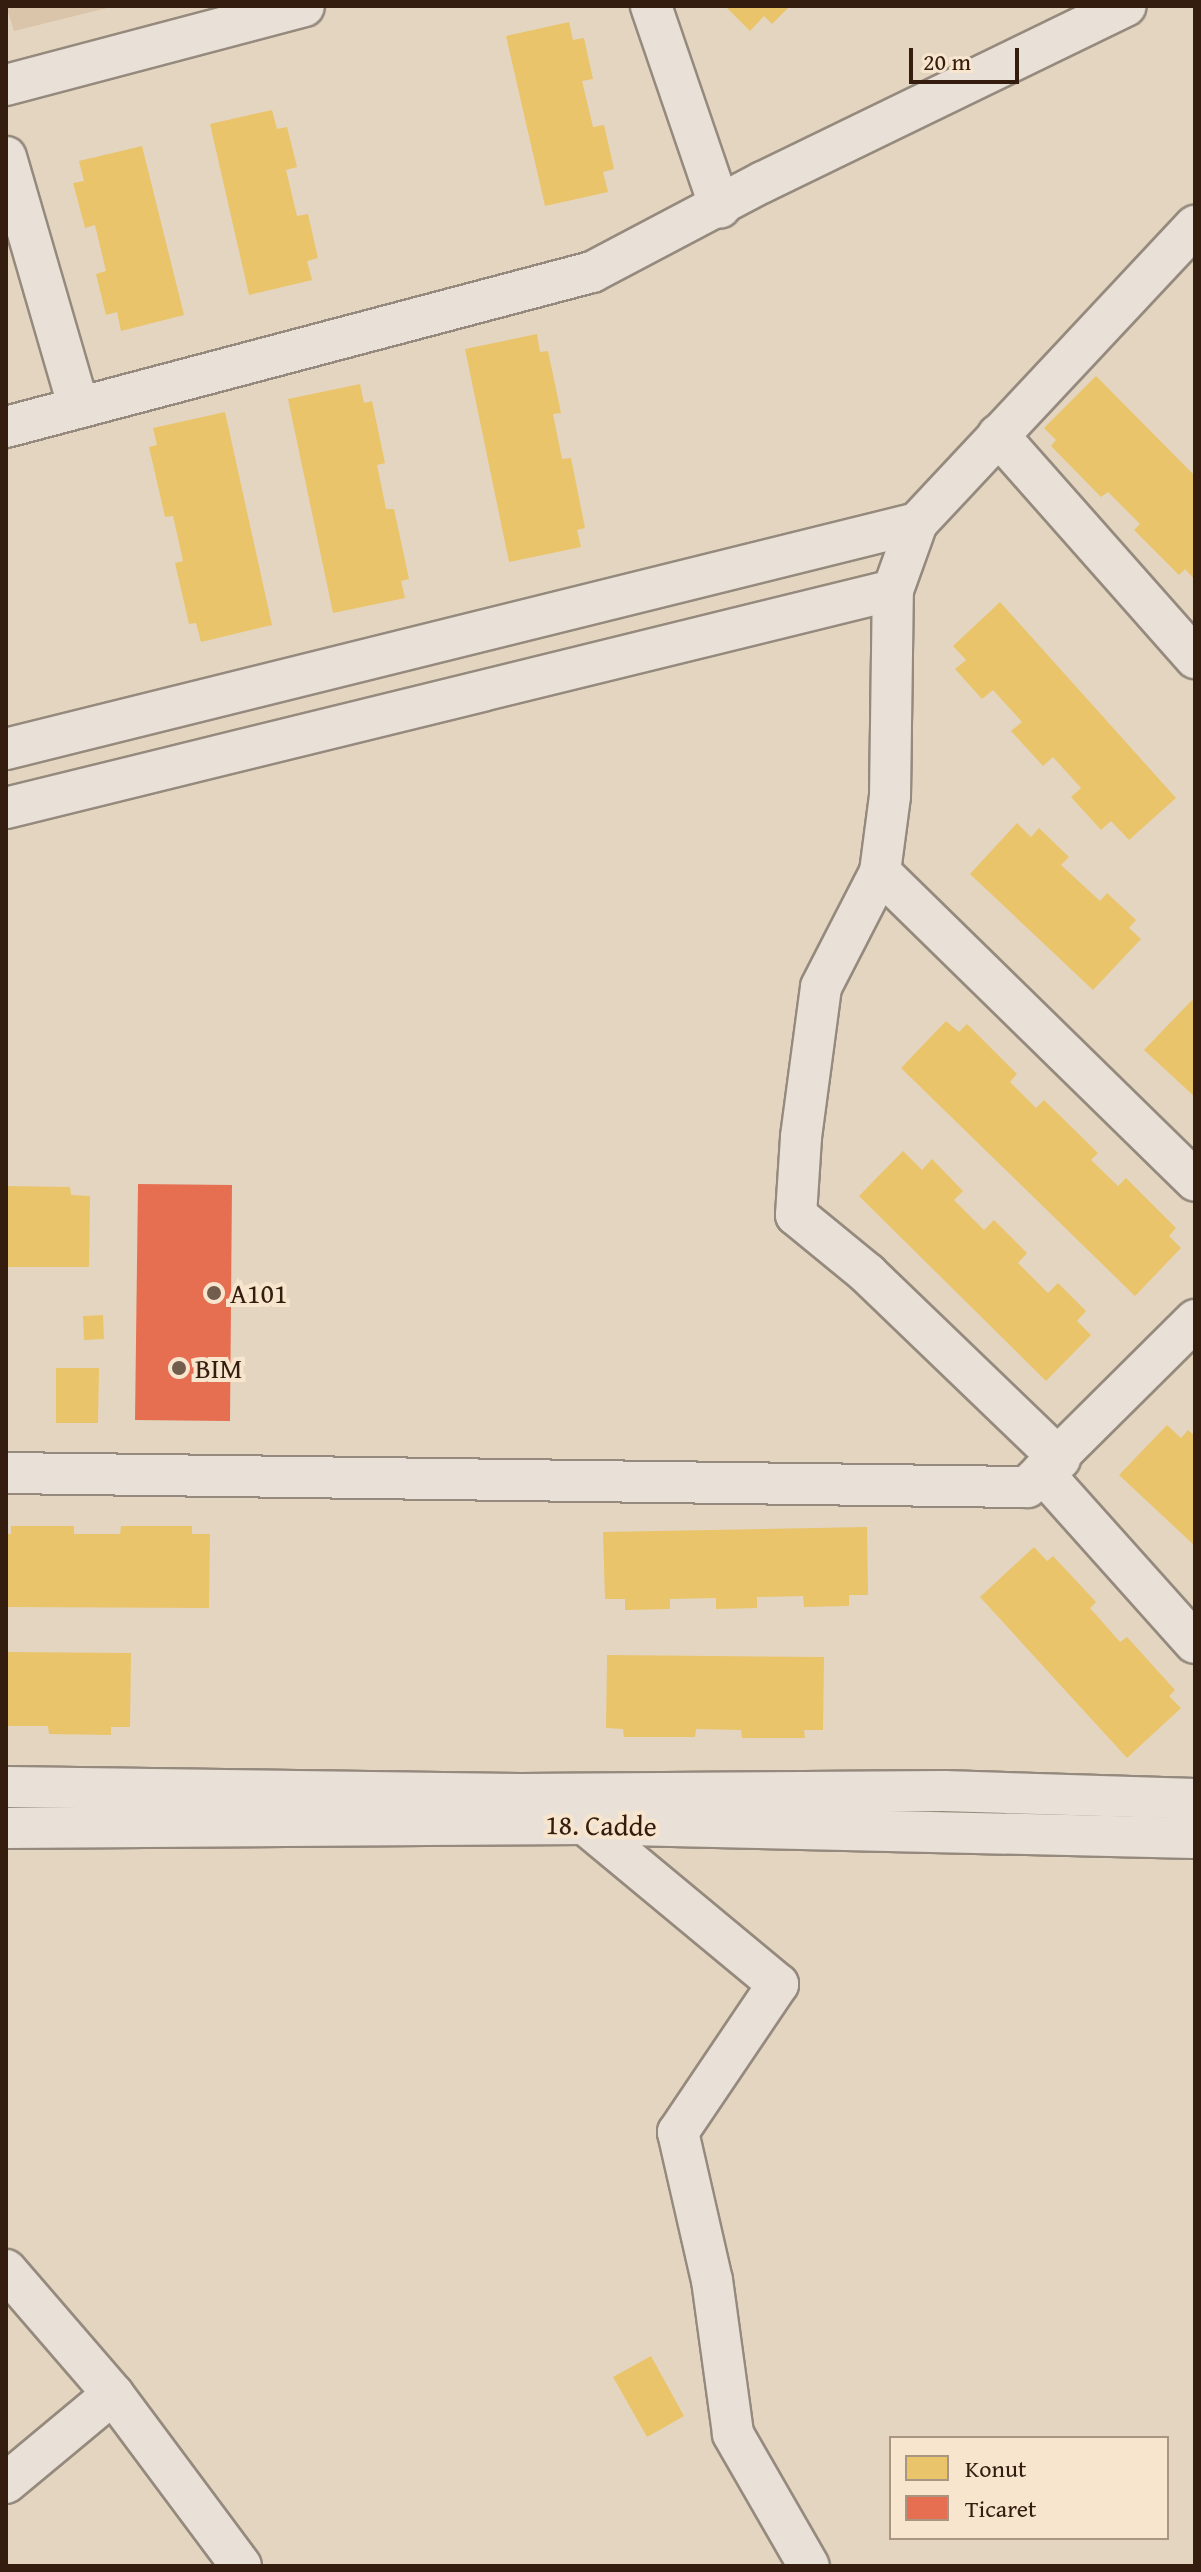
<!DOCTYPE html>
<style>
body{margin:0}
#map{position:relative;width:1201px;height:2572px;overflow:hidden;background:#e4d5c1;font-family:"Gentium Book Plus",serif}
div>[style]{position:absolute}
.green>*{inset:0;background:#dac4aa}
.homes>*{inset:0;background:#e9c46a}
.shops>*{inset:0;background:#e76f51}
.roads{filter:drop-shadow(2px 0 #958a7d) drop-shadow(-2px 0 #958a7d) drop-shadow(0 2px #958a7d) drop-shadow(0 -2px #958a7d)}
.minor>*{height:40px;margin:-20px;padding:0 20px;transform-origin:20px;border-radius:20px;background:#e9e1d7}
.dots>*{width:22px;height:22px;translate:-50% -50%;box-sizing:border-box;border:4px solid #f7e5ce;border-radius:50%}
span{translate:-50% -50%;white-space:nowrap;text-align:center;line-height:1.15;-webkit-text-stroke:8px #f7e5ce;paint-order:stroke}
.poi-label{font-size:28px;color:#341c0e}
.left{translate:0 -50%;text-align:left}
.street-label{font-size:28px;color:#341c0e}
.frame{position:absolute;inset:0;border:8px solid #341c0e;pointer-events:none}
.legend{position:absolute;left:889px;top:2436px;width:280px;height:104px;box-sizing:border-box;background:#f7e5ce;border:2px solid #a99581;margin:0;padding:10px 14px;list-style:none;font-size:24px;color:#341c0e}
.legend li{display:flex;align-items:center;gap:16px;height:40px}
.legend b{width:40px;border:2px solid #a99581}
.scale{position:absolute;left:909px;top:48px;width:110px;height:36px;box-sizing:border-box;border:4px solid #341c0e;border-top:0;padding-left:10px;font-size:24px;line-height:28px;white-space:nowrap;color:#341c0e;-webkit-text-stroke:6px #f7e5ce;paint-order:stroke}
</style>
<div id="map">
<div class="green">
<i style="clip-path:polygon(6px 6px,115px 6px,14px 31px)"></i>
</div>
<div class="homes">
<i style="clip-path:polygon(725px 6px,790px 6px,772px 24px,764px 16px,750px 31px)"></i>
<i style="clip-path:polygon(569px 22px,573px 40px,584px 38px,593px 79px,582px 81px,593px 127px,604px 125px,614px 169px,603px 172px,608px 192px,545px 206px,506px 36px)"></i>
<i style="clip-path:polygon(272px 110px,277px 129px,287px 127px,297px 167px,286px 170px,297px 216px,308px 214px,318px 258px,307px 261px,312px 280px,249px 295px,210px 124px)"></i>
<i style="clip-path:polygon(142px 146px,184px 315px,121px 331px,117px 312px,106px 315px,96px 274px,106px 271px,95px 225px,85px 228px,73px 183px,84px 181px,79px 161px)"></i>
<i style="clip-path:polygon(537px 334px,540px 352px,548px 351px,561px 413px,553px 414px,562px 459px,571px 458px,585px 528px,577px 530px,581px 547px,509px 562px,465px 349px)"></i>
<i style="clip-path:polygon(1096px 376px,1195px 476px,1195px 580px,1185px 569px,1179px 575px,1134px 530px,1140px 524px,1108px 492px,1101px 497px,1051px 446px,1056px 440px,1044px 428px)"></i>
<i style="clip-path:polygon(360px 384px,364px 403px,372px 401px,385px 463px,377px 465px,386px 509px,394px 509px,409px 579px,401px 581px,405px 598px,333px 613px,288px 399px)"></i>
<i style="clip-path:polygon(225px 412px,272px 625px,201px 642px,196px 623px,189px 624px,175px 563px,183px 561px,173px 516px,165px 517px,149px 447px,157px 445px,153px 428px)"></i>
<i style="clip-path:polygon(1000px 602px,1176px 798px,1129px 840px,1111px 821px,1101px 830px,1071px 797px,1081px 788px,1053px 757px,1043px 766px,1011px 731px,1022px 722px,993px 690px,982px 699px,955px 669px,966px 660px,953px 646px)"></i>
<i style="clip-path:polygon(1017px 823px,1031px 837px,1039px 828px,1069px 857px,1061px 865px,1100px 901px,1107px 893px,1136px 920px,1129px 928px,1141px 939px,1093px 990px,970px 874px)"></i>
<i style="clip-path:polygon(1192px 1000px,1195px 1003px,1195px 1097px,1144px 1050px)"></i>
<i style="clip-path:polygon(946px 1021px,959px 1032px,967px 1024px,1017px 1074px,1010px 1082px,1036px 1108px,1044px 1100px,1098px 1153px,1091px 1160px,1118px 1186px,1126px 1178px,1176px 1228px,1169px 1236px,1181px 1248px,1135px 1296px,901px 1068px)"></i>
<i style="clip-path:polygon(903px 1151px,922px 1170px,932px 1159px,963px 1191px,954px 1200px,984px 1230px,994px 1220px,1027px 1253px,1018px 1263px,1048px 1293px,1058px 1283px,1086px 1311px,1077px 1321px,1091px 1335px,1046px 1381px,859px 1196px)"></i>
<i style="clip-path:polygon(6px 1186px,70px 1187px,71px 1195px,90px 1196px,89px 1267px,6px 1267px)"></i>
<i style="clip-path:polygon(103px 1315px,104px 1339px,84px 1340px,83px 1316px)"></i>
<i style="clip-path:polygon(56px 1368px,99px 1368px,98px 1423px,56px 1423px)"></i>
<i style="clip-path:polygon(1167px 1425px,1181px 1438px,1188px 1430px,1195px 1436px,1195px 1546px,1119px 1475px)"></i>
<i style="clip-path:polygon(11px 1526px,74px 1526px,74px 1534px,120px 1534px,121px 1526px,192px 1526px,192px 1534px,210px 1534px,209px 1608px,6px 1607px,6px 1534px,11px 1534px)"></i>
<i style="clip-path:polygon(867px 1527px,868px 1595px,849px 1595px,849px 1606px,804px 1607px,803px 1596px,757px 1597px,757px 1608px,716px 1609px,716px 1598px,670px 1599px,670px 1609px,625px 1610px,625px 1599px,605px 1599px,603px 1532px)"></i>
<i style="clip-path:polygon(1034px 1547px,1047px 1561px,1053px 1556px,1096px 1602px,1090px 1608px,1120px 1642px,1127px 1637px,1175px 1690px,1169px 1696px,1181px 1708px,1127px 1758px,980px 1597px)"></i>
<i style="clip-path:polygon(6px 1652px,131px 1653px,130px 1727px,111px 1727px,111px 1735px,49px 1734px,48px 1726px,6px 1726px)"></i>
<i style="clip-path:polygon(607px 1655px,824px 1657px,823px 1730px,804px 1730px,805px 1738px,742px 1738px,741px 1730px,696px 1729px,695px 1737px,624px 1737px,623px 1729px,606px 1728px)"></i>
<i style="clip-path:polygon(651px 2356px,684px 2416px,647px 2437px,613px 2377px)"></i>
</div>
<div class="shops">
<i style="clip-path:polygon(138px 1184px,232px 1185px,230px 1421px,135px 1420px)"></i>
</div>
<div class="roads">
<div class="minor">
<i style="left:651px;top:6px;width:213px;rotate:71.1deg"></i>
<i style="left:6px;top:85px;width:308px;rotate:-14.8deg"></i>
<i style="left:6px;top:157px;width:261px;rotate:73.8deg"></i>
<i style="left:6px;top:427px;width:606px;rotate:-14.82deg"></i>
<i style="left:592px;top:272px;width:193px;rotate:-27.8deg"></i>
<i style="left:763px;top:182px;width:403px;rotate:-25.9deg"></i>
<i style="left:998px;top:435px;width:298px;rotate:48.5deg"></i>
<i style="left:6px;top:749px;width:939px;rotate:-13.93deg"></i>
<i style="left:6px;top:808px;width:913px;rotate:-13.81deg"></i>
<i style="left:880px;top:872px;width:441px;rotate:44.4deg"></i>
<i style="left:1060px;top:1459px;width:267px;rotate:-136.1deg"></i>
<i style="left:868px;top:1274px;width:93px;rotate:-140.7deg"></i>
<i style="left:796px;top:1215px;width:78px;rotate:-86.3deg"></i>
<i style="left:801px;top:1137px;width:151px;rotate:-82.4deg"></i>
<i style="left:821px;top:987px;width:129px;rotate:-62.8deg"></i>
<i style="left:880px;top:872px;width:77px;rotate:-82.5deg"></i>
<i style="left:890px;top:796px;width:206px;rotate:-89.2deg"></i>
<i style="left:893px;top:590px;width:71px;rotate:-70.3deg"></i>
<i style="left:917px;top:523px;width:407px;rotate:-46.9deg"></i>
<i style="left:1042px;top:1472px;width:229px;rotate:48.2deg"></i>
<i style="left:6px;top:1473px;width:1021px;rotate:0.79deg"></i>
<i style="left:1027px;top:1487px;width:237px;rotate:-44.8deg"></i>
<i style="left:6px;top:1787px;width:516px;rotate:0.78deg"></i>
<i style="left:522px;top:1794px;width:422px;rotate:-0.4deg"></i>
<i style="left:944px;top:1791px;width:251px;rotate:1.8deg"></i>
<i style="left:585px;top:1824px;width:251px;rotate:39.7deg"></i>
<i style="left:778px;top:1984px;width:179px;rotate:124deg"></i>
<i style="left:678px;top:2132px;width:152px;rotate:77.1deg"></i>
<i style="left:712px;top:2280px;width:155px;rotate:82.2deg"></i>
<i style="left:733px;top:2434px;width:152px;rotate:60.1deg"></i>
<i style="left:6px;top:1828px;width:579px;rotate:-0.4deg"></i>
<i style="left:585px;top:1824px;width:610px;rotate:1.31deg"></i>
<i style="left:6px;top:2270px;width:164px;rotate:49.2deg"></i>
<i style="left:113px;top:2394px;width:214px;rotate:53.3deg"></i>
<i style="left:6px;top:2483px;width:139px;rotate:-39.8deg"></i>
</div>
</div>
<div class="dots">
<i style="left:214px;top:1293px;background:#725d4d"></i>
<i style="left:179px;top:1368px;background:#725d4d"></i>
</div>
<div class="poi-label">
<span class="left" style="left:230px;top:1293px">A101</span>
<span class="left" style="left:195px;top:1368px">BIM</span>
</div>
<div class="street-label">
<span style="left:601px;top:1825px;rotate:1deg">18. Cadde</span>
</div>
<div class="frame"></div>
<ul class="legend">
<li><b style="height:22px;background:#e9c46a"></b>Konut</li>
<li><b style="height:22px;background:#e76f51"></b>Ticaret</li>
</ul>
<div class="scale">20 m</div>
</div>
